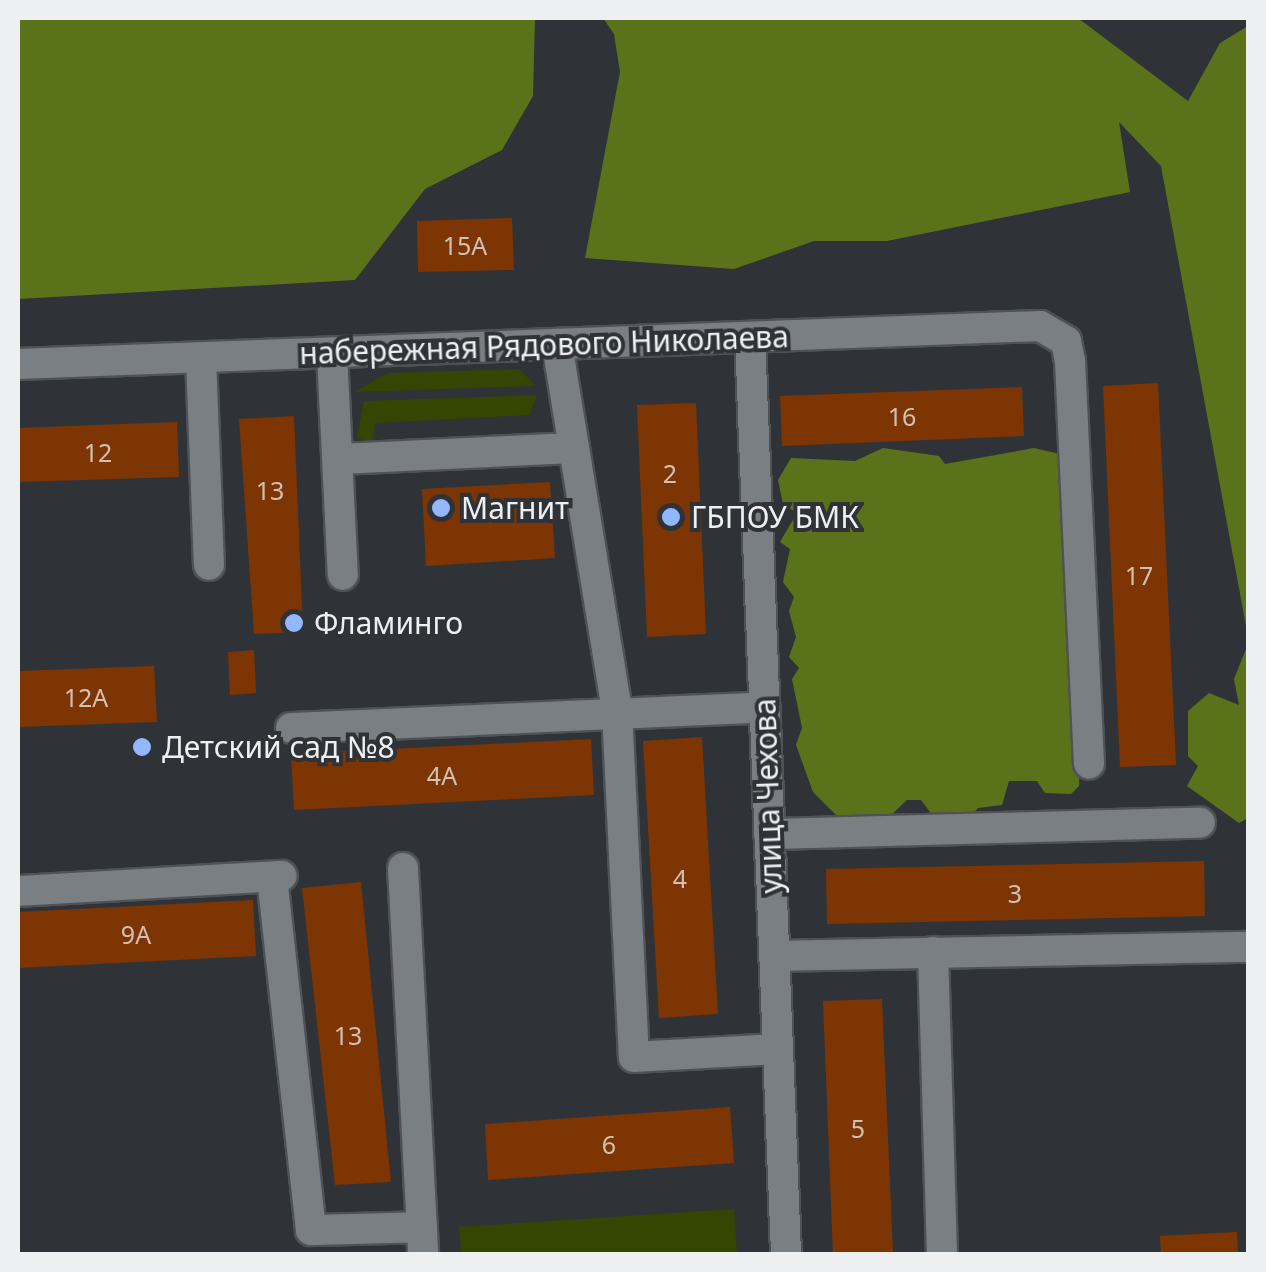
<!DOCTYPE html>
<meta charset="utf-8">
<style>
body{margin:0}
#map{position:relative;width:1266px;height:1272px;overflow:hidden;background:#2f3337;font-family:"Noto Sans",sans-serif}
div>[style]{position:absolute}
.green>*{inset:0;background:#344602}
.forest>*{inset:0;background:#5a731b}
.building>*{inset:0;background:#7e3504}
.roads{filter:drop-shadow(2px 0 #4f5255) drop-shadow(-2px 0 #4f5255) drop-shadow(0 2px #4f5255) drop-shadow(0 -2px #4f5255)}
.minor>*{height:30px;margin:-15px;padding:0 15px;transform-origin:15px;border-radius:15px;background:#7a7f83}
.dots>*{width:28px;height:28px;translate:-50% -50%;box-sizing:border-box;border:5px solid #2f3337;border-radius:50%}
span{translate:-50% -50%;white-space:nowrap;text-align:center;line-height:1.15;-webkit-text-stroke:8px #2f3337;paint-order:stroke}
.number-label{font-size:25px;color:#d1c0b6}
.number-label span{-webkit-text-stroke-width:0}
.street-label{font-size:30px;color:#edeff1}
.poi-label{font-size:30px;color:#edeff1}
.left{translate:0 -50%;text-align:left}
.frame{position:absolute;inset:0;border:20px solid #edeff1;pointer-events:none}
</style>
<div id="map">
<div class="green">
<i style="clip-path:polygon(519px 369px,536px 386px,354px 392px,388px 373px)"></i>
<i style="clip-path:polygon(537px 395px,530px 415px,375px 423px,373px 445px,357px 437px,364px 401px)"></i>
<i style="clip-path:polygon(734px 1209px,737px 1254px,461px 1254px,459px 1227px)"></i>
</div>
<div class="forest">
<i style="clip-path:polygon(18px 18px,535px 18px,533px 96px,502px 150px,425px 189px,355px 280px,18px 299px)"></i>
<i style="clip-path:polygon(603px 18px,1078px 18px,1188px 101px,1220px 43px,1248px 26px,1248px 637px,1161px 166px,1119px 122px,1130px 192px,887px 241px,814px 241px,734px 269px,585px 258px,620px 72px,614px 34px)"></i>
<i style="clip-path:polygon(883px 448px,939px 456px,945px 464px,1034px 448px,1060px 454px,1080px 755px,1079px 786px,1071px 794px,1045px 793px,1037px 781px,1009px 781px,1002px 805px,978px 808px,967px 820px,936px 820px,921px 800px,907px 800px,887px 819px,843px 822px,813px 792px,796px 745px,802px 728px,792px 679px,799px 668px,789px 657px,796px 637px,789px 611px,794px 597px,783px 582px,790px 549px,780px 542px,797px 513px,783px 504px,778px 480px,791px 458px,855px 461px)"></i>
<i style="clip-path:polygon(1248px 644px,1248px 818px,1239px 823px,1187px 786px,1198px 766px,1188px 756px,1188px 711px,1209px 693px,1239px 705px,1234px 679px)"></i>
</div>
<div class="building">
<i style="clip-path:polygon(512px 218px,514px 270px,418px 272px,417px 221px)"></i>
<i style="clip-path:polygon(1158px 383px,1176px 765px,1120px 767px,1103px 386px)"></i>
<i style="clip-path:polygon(1022px 387px,1024px 436px,782px 446px,780px 396px)"></i>
<i style="clip-path:polygon(696px 403px,706px 634px,647px 637px,637px 405px)"></i>
<i style="clip-path:polygon(294px 416px,303px 632px,254px 634px,239px 419px)"></i>
<i style="clip-path:polygon(177px 422px,179px 477px,18px 482px,18px 428px)"></i>
<i style="clip-path:polygon(550px 482px,555px 558px,426px 566px,422px 489px)"></i>
<i style="clip-path:polygon(254px 650px,256px 693px,230px 695px,228px 652px)"></i>
<i style="clip-path:polygon(154px 666px,157px 722px,18px 727px,18px 671px)"></i>
<i style="clip-path:polygon(702px 737px,718px 1014px,659px 1018px,643px 741px)"></i>
<i style="clip-path:polygon(591px 739px,594px 795px,294px 810px,291px 754px)"></i>
<i style="clip-path:polygon(1204px 861px,1205px 916px,827px 924px,826px 869px)"></i>
<i style="clip-path:polygon(361px 882px,391px 1182px,335px 1185px,302px 888px)"></i>
<i style="clip-path:polygon(253px 900px,256px 956px,18px 968px,18px 912px)"></i>
<i style="clip-path:polygon(882px 999px,893px 1254px,833px 1254px,823px 1001px)"></i>
<i style="clip-path:polygon(730px 1107px,734px 1163px,488px 1180px,485px 1124px)"></i>
<i style="clip-path:polygon(1237px 1232px,1238px 1254px,1161px 1254px,1160px 1236px)"></i>
</div>
<div class="roads">
<div class="minor">
<i style="left:750px;top:337px;width:918px;rotate:87.75deg"></i>
<i style="left:557px;top:344px;width:372px;rotate:80.7deg"></i>
<i style="left:617px;top:711px;width:346px;rotate:87.2deg"></i>
<i style="left:634px;top:1057px;width:143px;rotate:-3.2deg"></i>
<i style="left:332px;top:354px;width:221px;rotate:87.2deg"></i>
<i style="left:201px;top:358px;width:207px;rotate:87.8deg"></i>
<i style="left:18px;top:364px;width:1023px;rotate:-2.13deg"></i>
<i style="left:1040px;top:326px;width:30px;rotate:30deg"></i>
<i style="left:1066px;top:341px;width:20px;rotate:79deg"></i>
<i style="left:1070px;top:361px;width:403px;rotate:87.3deg"></i>
<i style="left:339px;top:459px;width:235px;rotate:-2.7deg"></i>
<i style="left:291px;top:728px;width:474px;rotate:-2.5deg"></i>
<i style="left:769px;top:834px;width:431px;rotate:-1.5deg"></i>
<i style="left:403px;top:868px;width:387px;rotate:87deg"></i>
<i style="left:272px;top:877px;width:355px;rotate:83.7deg"></i>
<i style="left:311px;top:1230px;width:111px;rotate:-1.5deg"></i>
<i style="left:18px;top:891px;width:264px;rotate:-3.3deg"></i>
<i style="left:933px;top:952px;width:302px;rotate:88.3deg"></i>
<i style="left:774px;top:956px;width:474px;rotate:-1.1deg"></i>
</div>
</div>
<div class="dots">
<i style="left:441px;top:508px;background:#92b7fd"></i>
<i style="left:671px;top:517px;background:#92b7fd"></i>
<i style="left:294px;top:623px;background:#92b7fd"></i>
<i style="left:142px;top:747px;background:#92b7fd"></i>
</div>
<div class="number-label">
<span style="left:465px;top:245px">15А</span>
<span style="left:902px;top:416px">16</span>
<span style="left:98px;top:452px">12</span>
<span style="left:670px;top:473px">2</span>
<span style="left:270px;top:490px">13</span>
<span style="left:1139px;top:575px">17</span>
<span style="left:86px;top:697px">12А</span>
<span style="left:442px;top:775px">4А</span>
<span style="left:680px;top:878px">4</span>
<span style="left:1015px;top:893px">3</span>
<span style="left:136px;top:934px">9А</span>
<span style="left:348px;top:1035px">13</span>
<span style="left:858px;top:1128px">5</span>
<span style="left:609px;top:1144px">6</span>
</div>
<div class="street-label">
<span style="left:544px;top:345px;rotate:-2deg">набережная Рядового Николаева</span>
<span style="left:768px;top:796px;rotate:-92deg">улица Чехова</span>
</div>
<div class="poi-label">
<span class="left" style="left:461px;top:508px">Магнит</span>
<span class="left" style="left:691px;top:517px">ГБПОУ БМК</span>
<span class="left" style="left:314px;top:623px">Фламинго</span>
<span class="left" style="left:162px;top:747px">Детский сад №8</span>
</div>
<div class="frame"></div>
</div>
